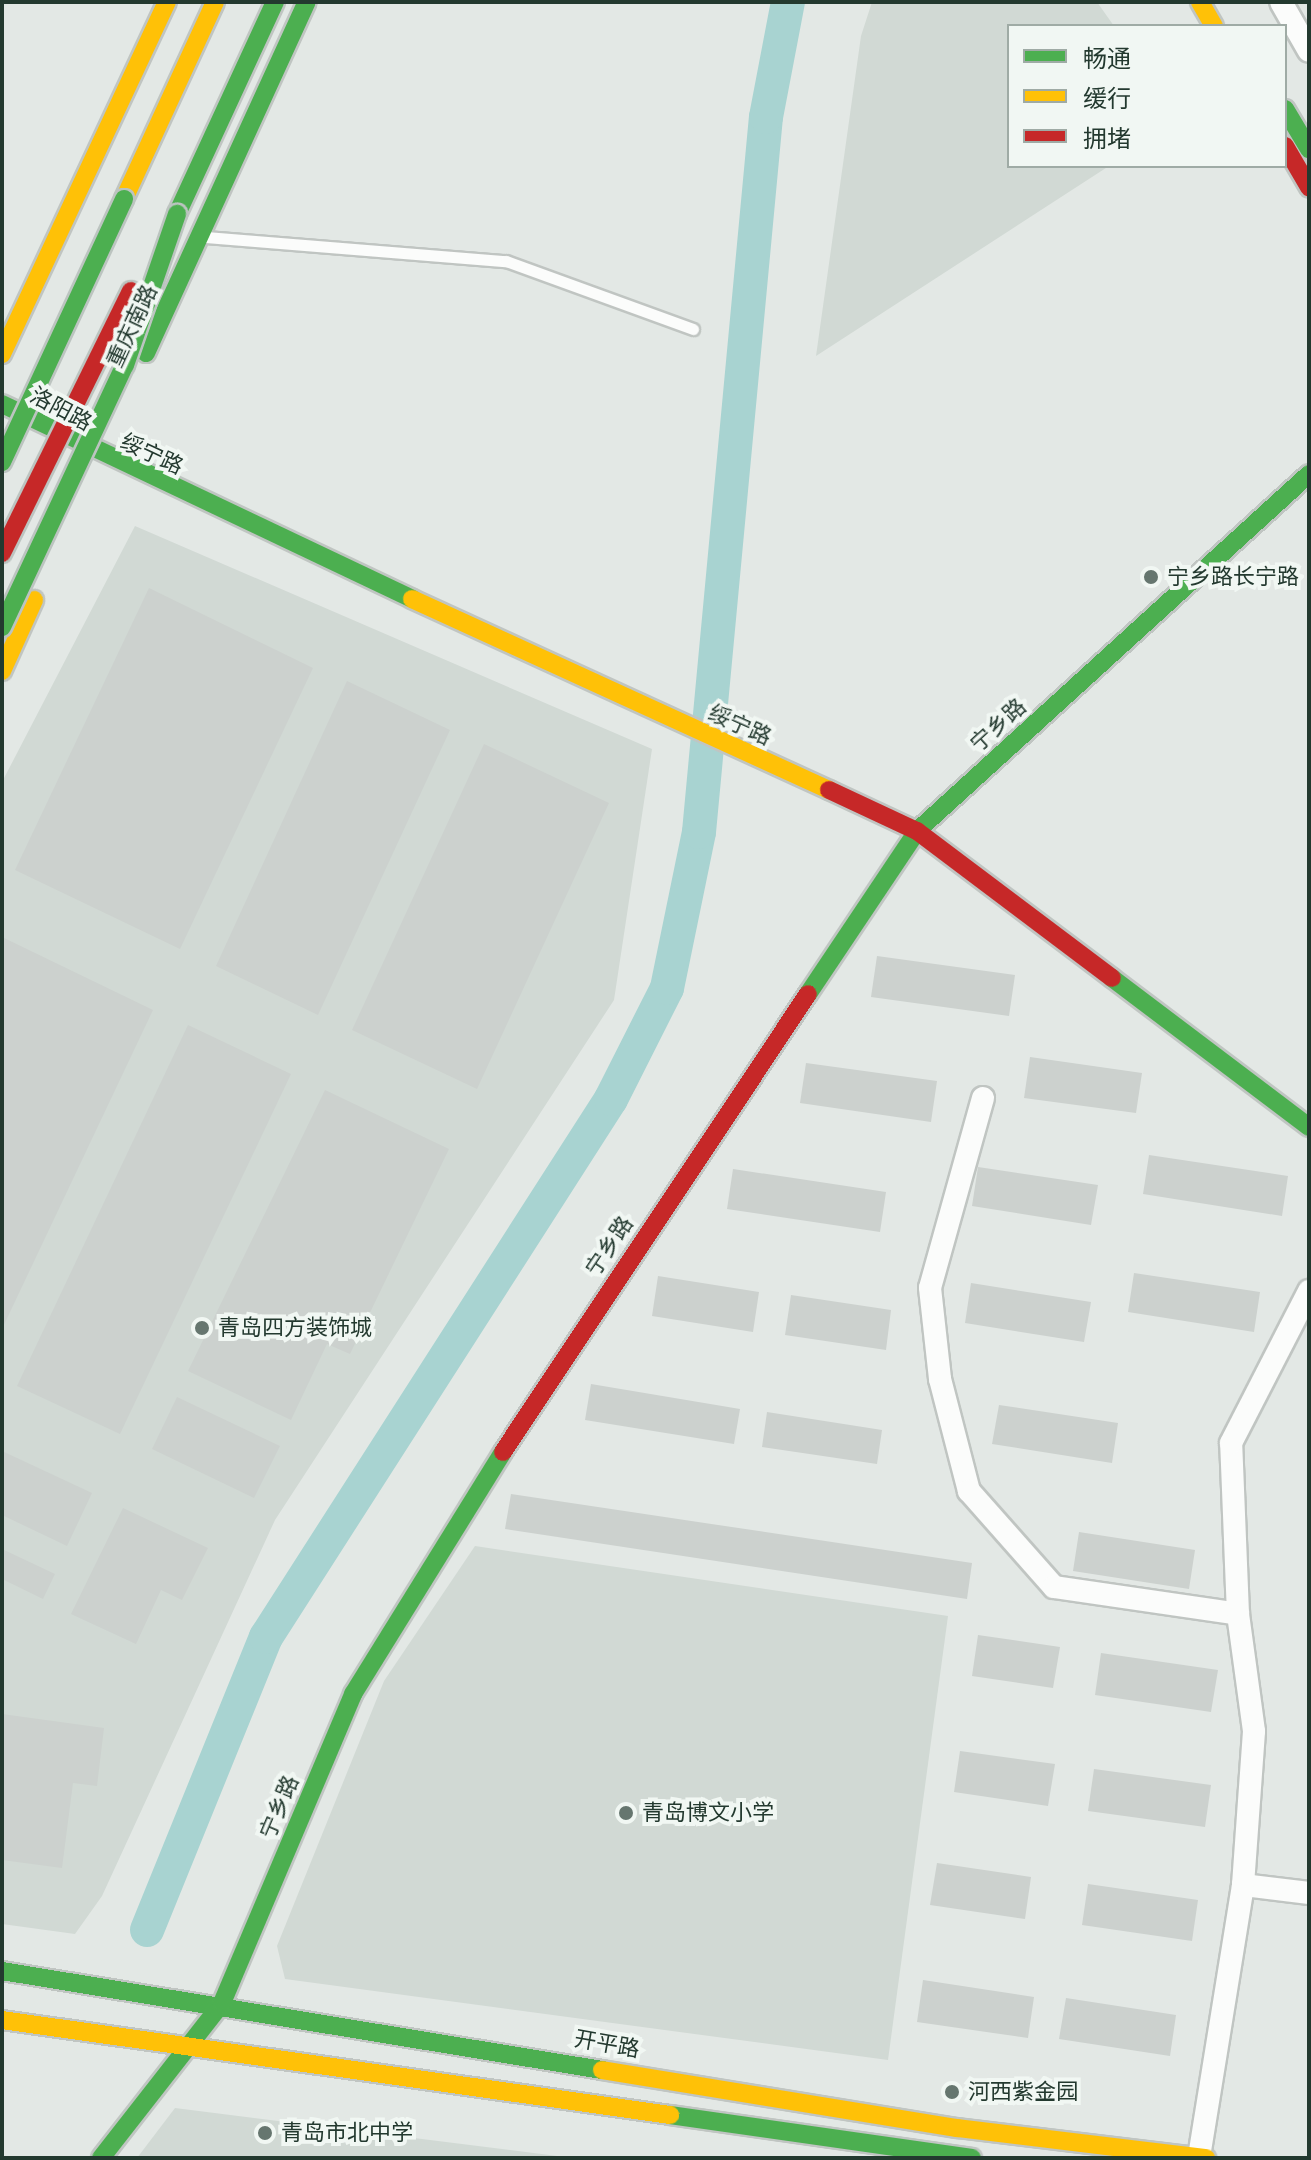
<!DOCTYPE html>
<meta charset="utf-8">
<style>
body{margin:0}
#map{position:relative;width:1311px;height:2160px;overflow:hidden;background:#e3e8e5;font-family:Helvetica,"Noto Sans SC",sans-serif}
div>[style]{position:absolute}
.built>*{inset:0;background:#d1d9d4}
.river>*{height:34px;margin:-17px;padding:0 17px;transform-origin:17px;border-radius:17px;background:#a8d3d1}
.building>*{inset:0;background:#ccd1ce}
.roads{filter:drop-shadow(2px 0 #c0c5c2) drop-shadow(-2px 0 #c0c5c2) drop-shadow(0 2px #c0c5c2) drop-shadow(0 -2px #c0c5c2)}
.lane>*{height:11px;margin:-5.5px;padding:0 5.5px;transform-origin:5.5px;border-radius:5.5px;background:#fbfcfb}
.street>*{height:22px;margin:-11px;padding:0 11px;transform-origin:11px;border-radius:11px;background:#fbfcfb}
.fast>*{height:18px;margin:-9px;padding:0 9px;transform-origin:9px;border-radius:9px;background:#4caf50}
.slow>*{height:18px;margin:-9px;padding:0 9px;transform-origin:9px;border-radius:9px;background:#ffc107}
.jam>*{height:18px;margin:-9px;padding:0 9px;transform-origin:9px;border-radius:9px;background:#c62828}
.bridges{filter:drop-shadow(2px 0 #bcc4c0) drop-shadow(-2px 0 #bcc4c0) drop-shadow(0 2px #bcc4c0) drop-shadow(0 -2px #bcc4c0)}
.fast-bridge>*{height:18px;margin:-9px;padding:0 9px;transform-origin:9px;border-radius:9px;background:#4caf50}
.jam-bridge>*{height:18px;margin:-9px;padding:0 9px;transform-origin:9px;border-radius:9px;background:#c62828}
.dots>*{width:22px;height:22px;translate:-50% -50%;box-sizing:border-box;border:4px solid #f1f7f3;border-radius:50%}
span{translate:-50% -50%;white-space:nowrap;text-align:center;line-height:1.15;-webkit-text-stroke:8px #f1f7f3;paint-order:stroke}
.street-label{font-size:22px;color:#23392f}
.poi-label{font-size:22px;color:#23392f}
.left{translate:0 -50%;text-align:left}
.frame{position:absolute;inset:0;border:4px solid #23392f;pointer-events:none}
.legend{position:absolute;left:1007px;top:24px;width:280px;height:144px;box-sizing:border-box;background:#f1f7f3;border:2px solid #9faba5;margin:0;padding:10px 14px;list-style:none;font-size:24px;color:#23392f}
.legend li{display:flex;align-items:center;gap:16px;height:40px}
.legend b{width:40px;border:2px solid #9faba5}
</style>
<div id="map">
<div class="built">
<i style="clip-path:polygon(872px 2px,1097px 2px,1114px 26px,1009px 26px,1009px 166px,1109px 166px,816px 356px,861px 36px)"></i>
<i style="clip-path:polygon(135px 526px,652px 749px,614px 1000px,275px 1520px,102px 1896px,75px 1934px,2px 1924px,2px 782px)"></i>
<i style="clip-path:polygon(475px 1546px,948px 1616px,888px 2060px,285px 1979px,277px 1946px,384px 1681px)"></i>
<i style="clip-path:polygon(175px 2108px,573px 2158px,137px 2158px)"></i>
</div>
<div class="river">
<i style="left:147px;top:1930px;width:316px;rotate:-67.9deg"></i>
<i style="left:266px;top:1637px;width:639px;rotate:-57.33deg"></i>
<i style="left:611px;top:1099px;width:124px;rotate:-63.2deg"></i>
<i style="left:667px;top:988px;width:159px;rotate:-78.4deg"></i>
<i style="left:699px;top:832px;width:718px;rotate:-84.65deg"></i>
<i style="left:766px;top:117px;width:117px;rotate:-79.2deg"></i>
</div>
<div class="building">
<i style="clip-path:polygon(149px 588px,313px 668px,180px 949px,15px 870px)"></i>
<i style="clip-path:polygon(347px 681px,450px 730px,318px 1015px,216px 966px)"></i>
<i style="clip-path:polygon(484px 744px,609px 803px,477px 1089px,352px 1030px)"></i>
<i style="clip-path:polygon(2px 937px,153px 1010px,2px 1329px)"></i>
<i style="clip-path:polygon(877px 956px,1015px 975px,1009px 1016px,871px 997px)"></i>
<i style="clip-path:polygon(188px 1025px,291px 1074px,120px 1434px,17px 1386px)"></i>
<i style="clip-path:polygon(1030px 1057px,1142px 1073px,1136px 1113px,1024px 1098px)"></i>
<i style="clip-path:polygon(806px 1063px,937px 1081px,931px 1122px,800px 1103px)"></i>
<i style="clip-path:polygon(325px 1090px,449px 1149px,350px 1354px,327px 1344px,291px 1420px,188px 1371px)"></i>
<i style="clip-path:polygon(1149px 1155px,1288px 1176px,1282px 1216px,1143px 1194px)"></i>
<i style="clip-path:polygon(978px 1167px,1098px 1185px,1091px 1225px,972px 1206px)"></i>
<i style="clip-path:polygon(733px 1169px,886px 1192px,880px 1232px,727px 1209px)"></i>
<i style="clip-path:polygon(1134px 1273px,1260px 1292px,1254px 1332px,1128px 1312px)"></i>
<i style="clip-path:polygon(658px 1276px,759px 1292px,753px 1332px,652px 1316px)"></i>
<i style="clip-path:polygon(971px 1283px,1091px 1302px,1084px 1342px,965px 1323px)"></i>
<i style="clip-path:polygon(791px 1295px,891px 1310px,886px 1350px,785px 1335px)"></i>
<i style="clip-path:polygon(591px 1384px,740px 1409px,734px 1444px,585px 1420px)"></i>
<i style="clip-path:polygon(177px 1397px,280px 1446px,254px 1498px,152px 1449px)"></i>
<i style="clip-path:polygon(999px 1405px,1118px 1423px,1112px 1463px,992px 1444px)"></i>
<i style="clip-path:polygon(767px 1412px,882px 1430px,877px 1464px,762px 1447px)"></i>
<i style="clip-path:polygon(2px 1451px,92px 1493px,67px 1546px,2px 1515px)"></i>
<i style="clip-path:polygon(511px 1494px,972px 1563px,967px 1599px,505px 1529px)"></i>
<i style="clip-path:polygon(123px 1508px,208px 1548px,182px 1600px,161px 1590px,136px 1644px,71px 1614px)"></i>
<i style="clip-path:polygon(1079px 1532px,1195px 1550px,1189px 1589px,1073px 1571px)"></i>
<i style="clip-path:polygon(2px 1549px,55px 1574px,43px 1599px,2px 1579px)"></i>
<i style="clip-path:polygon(978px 1635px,1060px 1647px,1053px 1688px,972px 1676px)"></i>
<i style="clip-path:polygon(1101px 1653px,1218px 1670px,1211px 1712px,1095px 1695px)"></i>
<i style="clip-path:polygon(2px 1714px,104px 1728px,97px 1786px,73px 1783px,62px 1868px,2px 1860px)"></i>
<i style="clip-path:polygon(960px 1751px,1055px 1764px,1048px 1806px,954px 1792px)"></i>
<i style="clip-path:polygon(1094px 1769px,1211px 1785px,1205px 1827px,1088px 1811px)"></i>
<i style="clip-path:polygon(937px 1863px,1031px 1877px,1025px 1919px,930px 1905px)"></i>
<i style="clip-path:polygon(1088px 1884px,1198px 1900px,1192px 1941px,1082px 1925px)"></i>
<i style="clip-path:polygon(923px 1980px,1034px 1997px,1028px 2038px,917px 2022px)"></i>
<i style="clip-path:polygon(1066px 1998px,1176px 2015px,1170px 2056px,1059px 2039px)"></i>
</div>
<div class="roads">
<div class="lane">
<i style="left:205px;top:237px;width:302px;rotate:4.6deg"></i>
<i style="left:506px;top:261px;width:199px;rotate:20deg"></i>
</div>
<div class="street">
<i style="left:1281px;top:2px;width:56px;rotate:60.3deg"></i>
<i style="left:983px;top:1098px;width:197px;rotate:105.6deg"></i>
<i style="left:930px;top:1288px;width:92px;rotate:83.7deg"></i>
<i style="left:940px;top:1379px;width:116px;rotate:75.5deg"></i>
<i style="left:969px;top:1491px;width:128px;rotate:48.5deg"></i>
<i style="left:1054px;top:1587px;width:186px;rotate:8.3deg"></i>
<i style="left:1243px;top:1885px;width:66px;rotate:6.9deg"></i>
<i style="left:1199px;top:2157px;width:276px;rotate:-80.8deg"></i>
<i style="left:1243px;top:1885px;width:154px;rotate:-85.9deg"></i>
<i style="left:1254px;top:1731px;width:118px;rotate:-97.8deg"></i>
<i style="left:1238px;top:1614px;width:171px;rotate:-92.3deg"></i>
<i style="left:1231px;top:1443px;width:171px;rotate:-62.8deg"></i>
</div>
<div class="fast">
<i style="left:1285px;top:109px;width:47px;rotate:59deg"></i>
<i style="left:177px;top:214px;width:234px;rotate:-65.2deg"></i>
<i style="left:146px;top:353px;width:386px;rotate:-65.4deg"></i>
<i style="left:2px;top:404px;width:454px;rotate:25.4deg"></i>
<i style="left:1112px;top:978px;width:247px;rotate:37.1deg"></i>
<i style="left:808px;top:994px;width:196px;rotate:-56.2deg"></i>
<i style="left:917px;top:831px;width:530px;rotate:-42.32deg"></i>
<i style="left:2px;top:1971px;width:608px;rotate:9.37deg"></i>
<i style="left:670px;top:2115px;width:305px;rotate:8.1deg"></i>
<i style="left:101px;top:2158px;width:197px;rotate:-52deg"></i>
<i style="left:222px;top:2003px;width:336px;rotate:-67deg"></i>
<i style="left:353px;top:1694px;width:285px;rotate:-58.2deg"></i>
</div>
<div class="slow">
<i style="left:1200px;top:2px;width:28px;rotate:60deg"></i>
<i style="left:124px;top:199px;width:217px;rotate:-65.2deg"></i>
<i style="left:2px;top:354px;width:389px;rotate:-64.9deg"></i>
<i style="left:412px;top:599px;width:459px;rotate:24.6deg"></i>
<i style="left:2px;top:671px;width:78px;rotate:-65.7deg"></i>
<i style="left:2px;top:2020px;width:675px;rotate:8.09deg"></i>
<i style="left:602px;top:2070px;width:360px;rotate:9.3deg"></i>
<i style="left:957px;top:2128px;width:251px;rotate:6.9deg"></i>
</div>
<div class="jam">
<i style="left:1285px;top:146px;width:48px;rotate:59.7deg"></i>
<i style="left:829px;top:790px;width:97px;rotate:25deg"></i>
<i style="left:917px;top:831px;width:244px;rotate:37deg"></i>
<i style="left:503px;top:1452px;width:550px;rotate:-56.34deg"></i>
</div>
</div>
<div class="bridges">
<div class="fast-bridge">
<i style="left:2px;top:462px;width:290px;rotate:-65.1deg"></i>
<i style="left:2px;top:627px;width:289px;rotate:-64.9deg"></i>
<i style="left:125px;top:365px;width:160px;rotate:-71deg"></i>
</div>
<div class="jam-bridge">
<i style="left:2px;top:553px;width:292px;rotate:-63.8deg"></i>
</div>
</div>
<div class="dots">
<i style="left:1151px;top:577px;background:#66766f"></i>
<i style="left:202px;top:1328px;background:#66766f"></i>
<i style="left:626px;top:1813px;background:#66766f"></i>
<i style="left:952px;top:2092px;background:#66766f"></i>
<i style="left:265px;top:2133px;background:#66766f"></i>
</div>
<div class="street-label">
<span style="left:132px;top:326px;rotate:-65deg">重庆南路</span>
<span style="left:61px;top:409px;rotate:28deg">洛阳路</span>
<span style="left:152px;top:454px;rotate:25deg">绥宁路</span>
<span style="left:740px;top:725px;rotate:24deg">绥宁路</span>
<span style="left:998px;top:725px;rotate:-42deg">宁乡路</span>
<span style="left:609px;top:1246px;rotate:-56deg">宁乡路</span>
<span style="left:279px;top:1807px;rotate:-67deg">宁乡路</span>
<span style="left:607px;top:2044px;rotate:10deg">开平路</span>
</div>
<div class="poi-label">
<span class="left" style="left:1167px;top:577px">宁乡路长宁路</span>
<span class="left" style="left:218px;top:1328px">青岛四方装饰城</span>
<span class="left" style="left:642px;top:1813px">青岛博文小学</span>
<span class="left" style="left:968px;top:2092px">河西紫金园</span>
<span class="left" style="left:281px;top:2133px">青岛市北中学</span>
</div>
<div class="frame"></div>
<ul class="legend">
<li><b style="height:10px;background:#4caf50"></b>畅通</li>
<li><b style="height:10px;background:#ffc107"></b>缓行</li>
<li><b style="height:10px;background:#c62828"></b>拥堵</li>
</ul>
</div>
